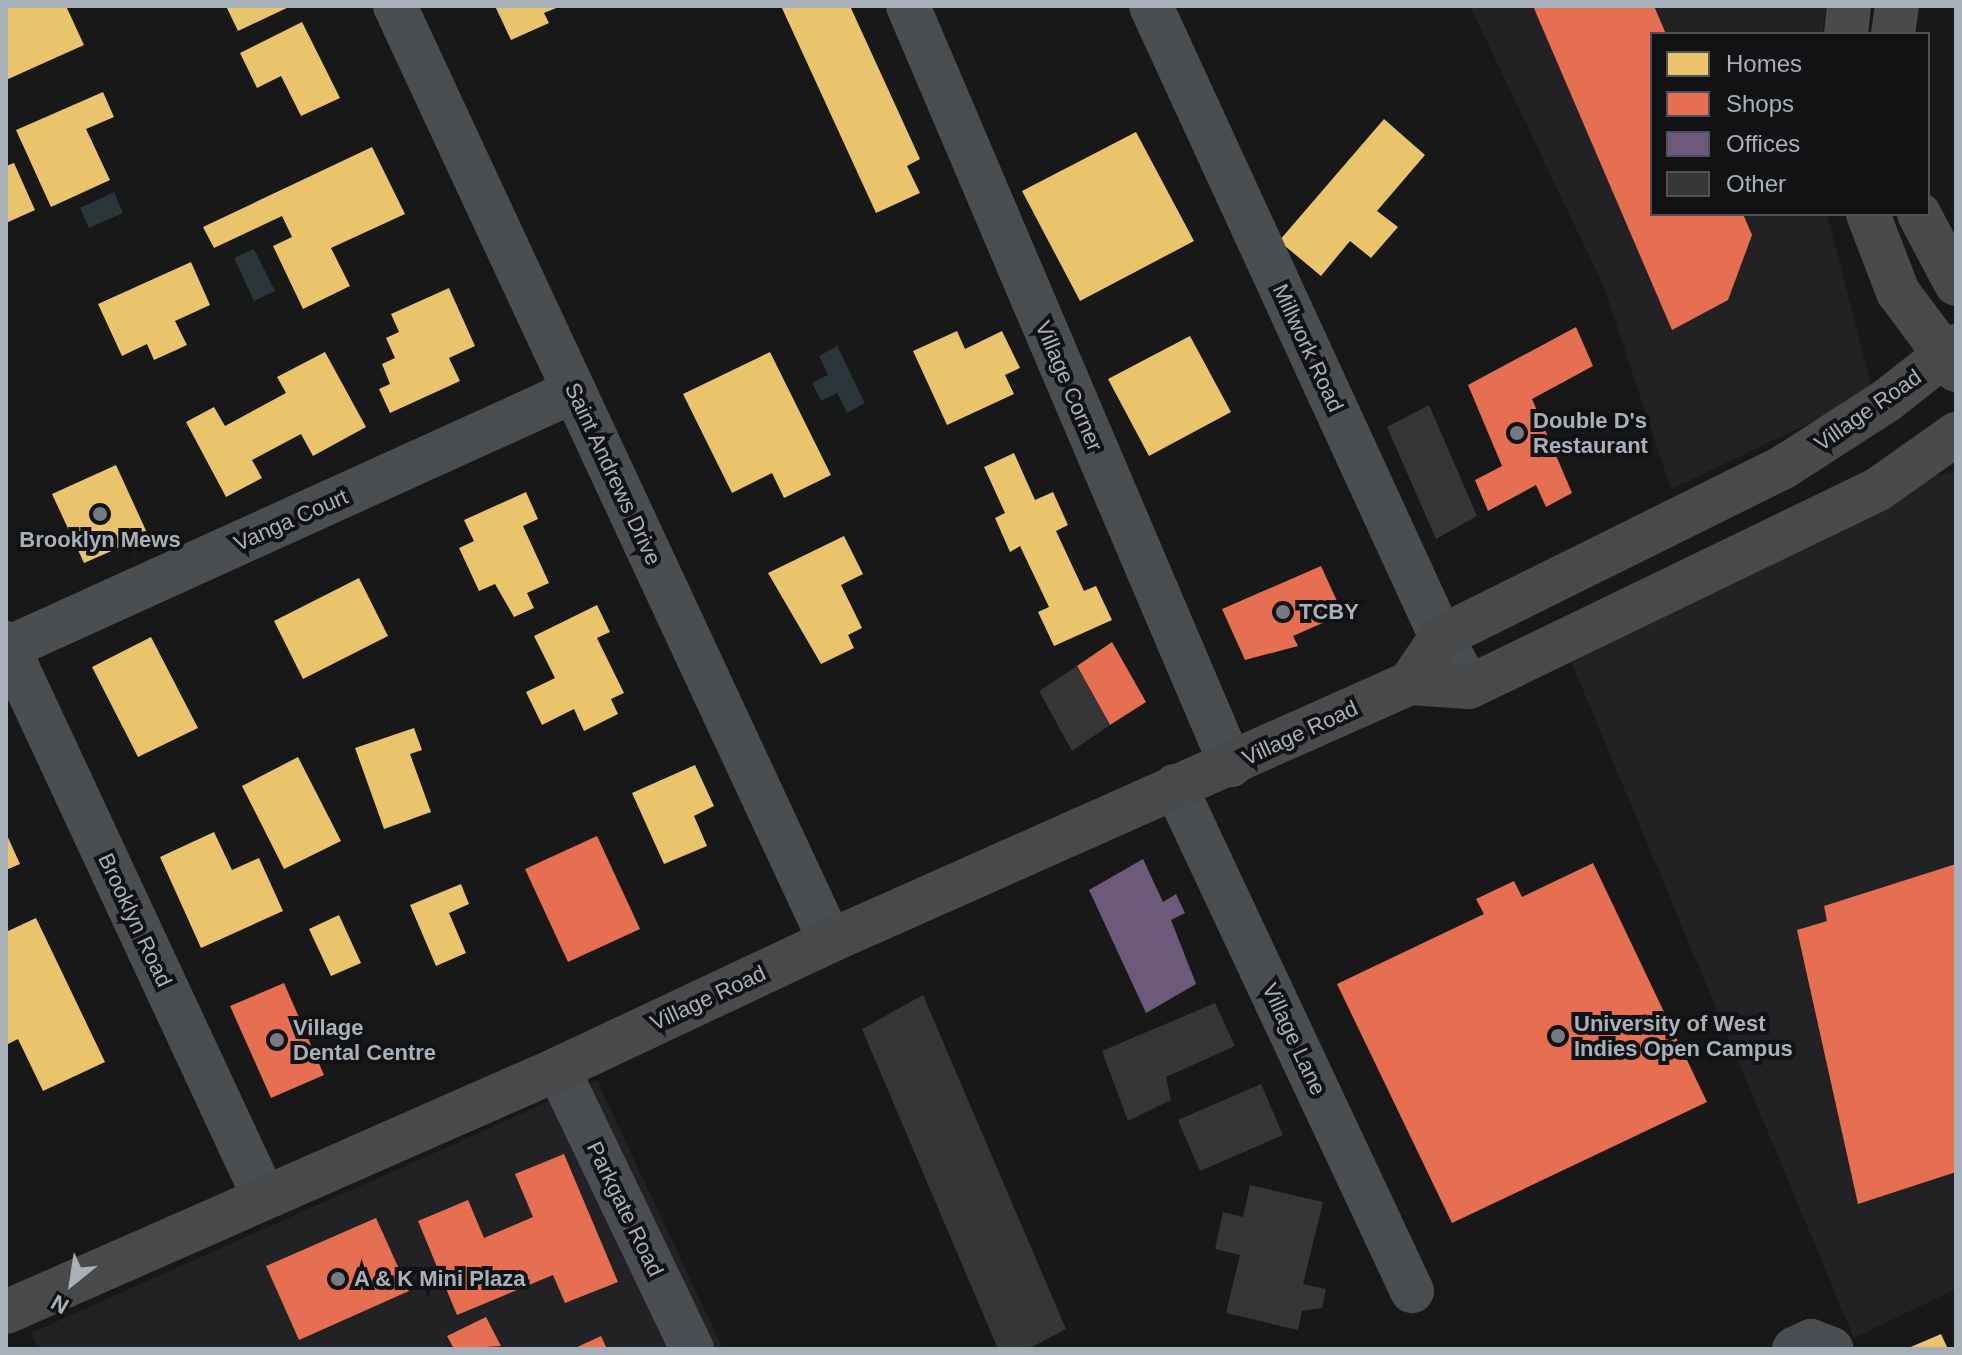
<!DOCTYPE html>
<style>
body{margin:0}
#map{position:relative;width:1962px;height:1355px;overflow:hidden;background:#181818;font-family:Arial,sans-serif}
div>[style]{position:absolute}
.built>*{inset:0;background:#222224}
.water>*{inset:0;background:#2a363a}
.homes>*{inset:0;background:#e9c46a}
.shops>*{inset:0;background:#e76f51}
.offices>*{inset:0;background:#6d597a}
.building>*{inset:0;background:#363637}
.minor>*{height:44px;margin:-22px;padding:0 22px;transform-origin:22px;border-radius:22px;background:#4b4e51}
.major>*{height:44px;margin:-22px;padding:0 22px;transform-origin:22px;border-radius:22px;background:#494a4c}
.dots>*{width:22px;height:22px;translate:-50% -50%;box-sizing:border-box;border:4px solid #121214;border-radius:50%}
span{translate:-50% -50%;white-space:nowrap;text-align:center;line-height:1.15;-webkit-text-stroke:8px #121214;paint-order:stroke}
.street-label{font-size:22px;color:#a8b0b9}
.poi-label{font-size:22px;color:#a8b0b9;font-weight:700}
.left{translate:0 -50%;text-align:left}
.frame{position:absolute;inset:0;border:8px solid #a8b0b9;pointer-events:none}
.legend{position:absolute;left:1650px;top:32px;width:280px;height:184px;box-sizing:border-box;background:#121214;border:2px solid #4e5156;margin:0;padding:10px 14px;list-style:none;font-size:24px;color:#a8b0b9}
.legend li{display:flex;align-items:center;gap:16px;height:40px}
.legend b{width:40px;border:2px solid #4e5156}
.north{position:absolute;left:32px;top:1243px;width:80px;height:80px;-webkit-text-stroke:6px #121214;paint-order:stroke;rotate:210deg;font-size:22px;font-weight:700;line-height:32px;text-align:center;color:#a8b0b9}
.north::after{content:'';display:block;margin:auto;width:28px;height:36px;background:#a8b0b9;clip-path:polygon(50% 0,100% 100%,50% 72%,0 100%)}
</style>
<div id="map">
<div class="built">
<i style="clip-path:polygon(1470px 6px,1826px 6px,1822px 34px,1652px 34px,1652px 214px,1827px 214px,1873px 393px,1671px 489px,1604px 287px)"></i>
<i style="clip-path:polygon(1956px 471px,1956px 1289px,1854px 1338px,1568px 654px,1932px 477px)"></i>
<i style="clip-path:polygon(597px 1080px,723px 1349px,39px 1349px,31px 1333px)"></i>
</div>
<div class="water">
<i style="clip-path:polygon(114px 192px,123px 213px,89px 228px,80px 208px)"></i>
<i style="clip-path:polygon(254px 249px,275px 291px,254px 301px,234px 258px)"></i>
<i style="clip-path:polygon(837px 346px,865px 403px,847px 413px,837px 393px,821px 401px,812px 383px,828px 375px,819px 356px)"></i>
</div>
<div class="homes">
<i style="clip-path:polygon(6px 6px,66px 6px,84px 45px,6px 80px)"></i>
<i style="clip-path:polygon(226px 6px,291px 6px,238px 31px)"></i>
<i style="clip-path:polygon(495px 6px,561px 6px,544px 13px,549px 23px,511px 40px)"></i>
<i style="clip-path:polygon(781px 6px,850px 6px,920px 159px,907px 166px,920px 193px,876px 213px)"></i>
<i style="clip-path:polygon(302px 22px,340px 98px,301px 116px,281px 76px,257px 88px,240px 53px)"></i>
<i style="clip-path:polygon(103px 92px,114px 117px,86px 129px,110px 180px,51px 207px,16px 130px)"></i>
<i style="clip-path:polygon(1384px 119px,1425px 155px,1377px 211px,1398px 227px,1371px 258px,1350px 241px,1321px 276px,1279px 241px)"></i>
<i style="clip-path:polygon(1136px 132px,1194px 241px,1080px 301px,1022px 191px)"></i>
<i style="clip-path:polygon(372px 147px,405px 214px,331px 248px,350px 286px,303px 309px,273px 246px,292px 237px,282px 216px,214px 248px,203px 227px)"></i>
<i style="clip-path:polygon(14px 163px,35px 210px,6px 223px,6px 166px)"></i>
<i style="clip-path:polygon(191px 262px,210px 305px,175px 321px,187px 345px,154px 360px,147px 344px,122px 356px,98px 304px)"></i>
<i style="clip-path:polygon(449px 288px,475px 346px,449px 358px,460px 381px,390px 413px,379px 389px,390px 384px,382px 364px,395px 358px,386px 338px,399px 332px,391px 314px)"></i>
<i style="clip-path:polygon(957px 331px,965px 349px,1002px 331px,1020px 368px,1005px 375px,1014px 394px,947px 425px,913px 351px)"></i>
<i style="clip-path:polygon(1190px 336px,1231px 412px,1149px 456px,1108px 379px)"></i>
<i style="clip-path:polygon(325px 352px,366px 427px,313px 456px,301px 434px,252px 460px,262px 478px,226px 497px,186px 422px,214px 407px,225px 426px,286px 393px,277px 377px)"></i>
<i style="clip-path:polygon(770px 352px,831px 475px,784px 498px,772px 473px,732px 493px,683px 394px)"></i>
<i style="clip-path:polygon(1014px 453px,1035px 500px,1053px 492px,1068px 525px,1056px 531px,1084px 591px,1096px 586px,1112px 620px,1054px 646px,1038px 612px,1049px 607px,1020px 546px,1010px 552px,995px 518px,1005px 513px,984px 467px)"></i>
<i style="clip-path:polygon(116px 465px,148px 535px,84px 563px,52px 494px)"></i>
<i style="clip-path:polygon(526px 492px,538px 519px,523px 526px,549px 583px,527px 593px,534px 608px,514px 617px,495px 584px,479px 591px,459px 548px,474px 541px,464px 520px)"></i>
<i style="clip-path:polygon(844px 536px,863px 574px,841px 585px,862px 628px,848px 635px,854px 648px,821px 664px,768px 573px)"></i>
<i style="clip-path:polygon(359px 578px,388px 636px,303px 679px,274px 621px)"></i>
<i style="clip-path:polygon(597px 605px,610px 632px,597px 638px,624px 693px,611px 699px,618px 714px,584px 731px,574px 709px,542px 725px,526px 692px,555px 678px,534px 636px)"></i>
<i style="clip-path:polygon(151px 637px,198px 728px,138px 757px,92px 667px)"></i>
<i style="clip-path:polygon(414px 728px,422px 750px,410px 754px,431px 812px,384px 829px,355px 748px)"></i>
<i style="clip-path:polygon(298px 757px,341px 841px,284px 869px,242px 786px)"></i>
<i style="clip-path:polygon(695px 765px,714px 806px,694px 816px,707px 846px,664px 864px,632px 793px)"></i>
<i style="clip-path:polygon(214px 832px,232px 870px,259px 858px,283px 911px,201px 948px,160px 857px)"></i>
<i style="clip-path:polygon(6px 833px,20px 864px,6px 870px)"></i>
<i style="clip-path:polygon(461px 884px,469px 904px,449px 913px,466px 953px,436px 966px,410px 905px)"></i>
<i style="clip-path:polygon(339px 915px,361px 963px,331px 976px,309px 929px)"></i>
<i style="clip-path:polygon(36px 918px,105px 1062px,43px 1091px,18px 1039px,6px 1045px,6px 932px)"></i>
<i style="clip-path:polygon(1941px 1334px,1948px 1349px,1906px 1349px)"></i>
</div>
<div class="shops">
<i style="clip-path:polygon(1533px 6px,1654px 6px,1666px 34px,1652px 34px,1652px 214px,1743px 214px,1752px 235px,1728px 300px,1672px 330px)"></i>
<i style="clip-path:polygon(1576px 327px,1593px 366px,1532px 399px,1572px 493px,1546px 507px,1536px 485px,1488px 511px,1475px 480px,1502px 466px,1468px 385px)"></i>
<i style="clip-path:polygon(1321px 566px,1343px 614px,1293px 636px,1298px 646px,1245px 660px,1222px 609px)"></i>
<i style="clip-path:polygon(1112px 642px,1146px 702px,1110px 725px,1077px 666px)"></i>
<i style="clip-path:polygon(597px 836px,640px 929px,568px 962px,525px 869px)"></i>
<i style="clip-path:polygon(1593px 863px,1707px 1102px,1452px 1223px,1337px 984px,1484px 914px,1476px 899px,1514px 881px,1522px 897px)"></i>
<i style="clip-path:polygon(1956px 864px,1956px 1172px,1858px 1204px,1797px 930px,1827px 921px,1824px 906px)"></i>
<i style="clip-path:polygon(284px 983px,324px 1075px,271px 1098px,230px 1006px)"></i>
<i style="clip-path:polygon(564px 1154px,618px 1282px,565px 1303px,553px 1275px,457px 1315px,418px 1221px,468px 1200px,484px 1238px,533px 1217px,515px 1174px)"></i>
<i style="clip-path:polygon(376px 1218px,409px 1291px,299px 1340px,266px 1266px)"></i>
<i style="clip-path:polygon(486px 1317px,501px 1346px,454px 1349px,447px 1336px)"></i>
<i style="clip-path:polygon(601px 1336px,607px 1349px,573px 1349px)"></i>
</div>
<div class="offices">
<i style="clip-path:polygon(1143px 859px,1163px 902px,1176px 894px,1185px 913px,1171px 920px,1196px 984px,1146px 1013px,1089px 890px)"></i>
</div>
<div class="building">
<i style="clip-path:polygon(1429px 405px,1477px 516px,1436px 539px,1387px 427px)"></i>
<i style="clip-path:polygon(1077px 666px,1110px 725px,1072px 751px,1039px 691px)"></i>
<i style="clip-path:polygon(923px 995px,1066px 1329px,1028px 1349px,998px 1349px,862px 1029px)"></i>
<i style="clip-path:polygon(1215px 1003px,1235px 1046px,1166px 1077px,1171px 1100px,1128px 1121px,1102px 1051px)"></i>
<i style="clip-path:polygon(1261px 1084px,1283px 1135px,1200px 1171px,1178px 1120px)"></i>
<i style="clip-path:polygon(1250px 1185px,1323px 1202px,1303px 1284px,1326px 1289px,1322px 1308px,1302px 1311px,1298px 1330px,1226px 1313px,1240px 1255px,1215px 1249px,1223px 1212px,1243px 1217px)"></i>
</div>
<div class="minor">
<i style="left:395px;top:6px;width:1031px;rotate:65.05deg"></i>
<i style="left:908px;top:6px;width:825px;rotate:66.95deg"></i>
<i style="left:1151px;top:6px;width:694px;rotate:65.32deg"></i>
<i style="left:1441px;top:637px;width:57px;rotate:60.8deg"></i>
<i style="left:6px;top:643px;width:611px;rotate:65.03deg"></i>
<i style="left:8px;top:648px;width:622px;rotate:-24.42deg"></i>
<i style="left:1175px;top:786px;width:558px;rotate:64.86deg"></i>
<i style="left:558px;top:1069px;width:310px;rotate:64.4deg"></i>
<i style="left:1794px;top:1349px;width:19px;rotate:-25deg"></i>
<i style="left:1811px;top:1341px;width:22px;rotate:21deg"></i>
</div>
<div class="major">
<i style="left:1846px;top:34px;width:28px;rotate:-84deg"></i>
<i style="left:1893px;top:34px;width:28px;rotate:-82deg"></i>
<i style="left:1868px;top:214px;width:84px;rotate:69deg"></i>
<i style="left:1898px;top:292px;width:97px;rotate:53.4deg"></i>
<i style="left:1919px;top:214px;width:79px;rotate:62.1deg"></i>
<i style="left:1410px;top:683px;width:55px;rotate:-56deg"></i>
<i style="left:1441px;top:637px;width:381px;rotate:-26.4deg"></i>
<i style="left:1782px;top:468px;width:124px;rotate:-32.8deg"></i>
<i style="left:1886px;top:401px;width:89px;rotate:-38.2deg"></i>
<i style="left:6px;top:1312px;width:603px;rotate:-23.76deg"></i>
<i style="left:558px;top:1069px;width:301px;rotate:-25.2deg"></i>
<i style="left:830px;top:941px;width:635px;rotate:-23.98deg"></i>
<i style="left:1410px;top:683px;width:59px;rotate:3.9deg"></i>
<i style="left:1469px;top:687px;width:453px;rotate:-25.8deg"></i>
<i style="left:1877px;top:490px;width:97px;rotate:-35.3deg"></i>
</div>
<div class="dots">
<i style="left:1517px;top:433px;background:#767b81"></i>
<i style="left:100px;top:514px;background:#767b81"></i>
<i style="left:1283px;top:612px;background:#767b81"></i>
<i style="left:1558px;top:1036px;background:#767b81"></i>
<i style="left:277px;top:1040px;background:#767b81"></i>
<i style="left:338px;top:1279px;background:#767b81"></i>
</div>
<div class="street-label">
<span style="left:1308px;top:348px;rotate:65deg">Millwork Road</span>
<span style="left:1069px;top:386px;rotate:67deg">Village Corner</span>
<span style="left:1868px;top:410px;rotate:-35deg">Village Road</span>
<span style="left:613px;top:474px;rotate:65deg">Saint Andrews Drive</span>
<span style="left:291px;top:520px;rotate:-24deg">Vanga Court</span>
<span style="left:1300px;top:733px;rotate:-25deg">Village Road</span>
<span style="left:135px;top:920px;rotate:65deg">Brooklyn Road</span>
<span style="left:708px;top:998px;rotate:-25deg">Village Road</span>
<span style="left:1294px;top:1039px;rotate:65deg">Village Lane</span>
<span style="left:625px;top:1209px;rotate:64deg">Parkgate Road</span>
</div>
<div class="poi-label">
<span class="left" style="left:1533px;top:433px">Double D's<br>Restaurant</span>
<span style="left:100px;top:540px">Brooklyn Mews</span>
<span class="left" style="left:1299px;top:612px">TCBY</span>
<span class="left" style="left:1574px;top:1036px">University of West<br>Indies Open Campus</span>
<span class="left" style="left:293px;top:1040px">Village<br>Dental Centre</span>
<span class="left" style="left:354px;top:1279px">A &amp; K Mini Plaza</span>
</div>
<div class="frame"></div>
<ul class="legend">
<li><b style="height:22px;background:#e9c46a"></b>Homes</li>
<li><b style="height:22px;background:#e76f51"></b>Shops</li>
<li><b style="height:22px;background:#6d597a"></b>Offices</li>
<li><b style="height:22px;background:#363637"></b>Other</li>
</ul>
<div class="north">N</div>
</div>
